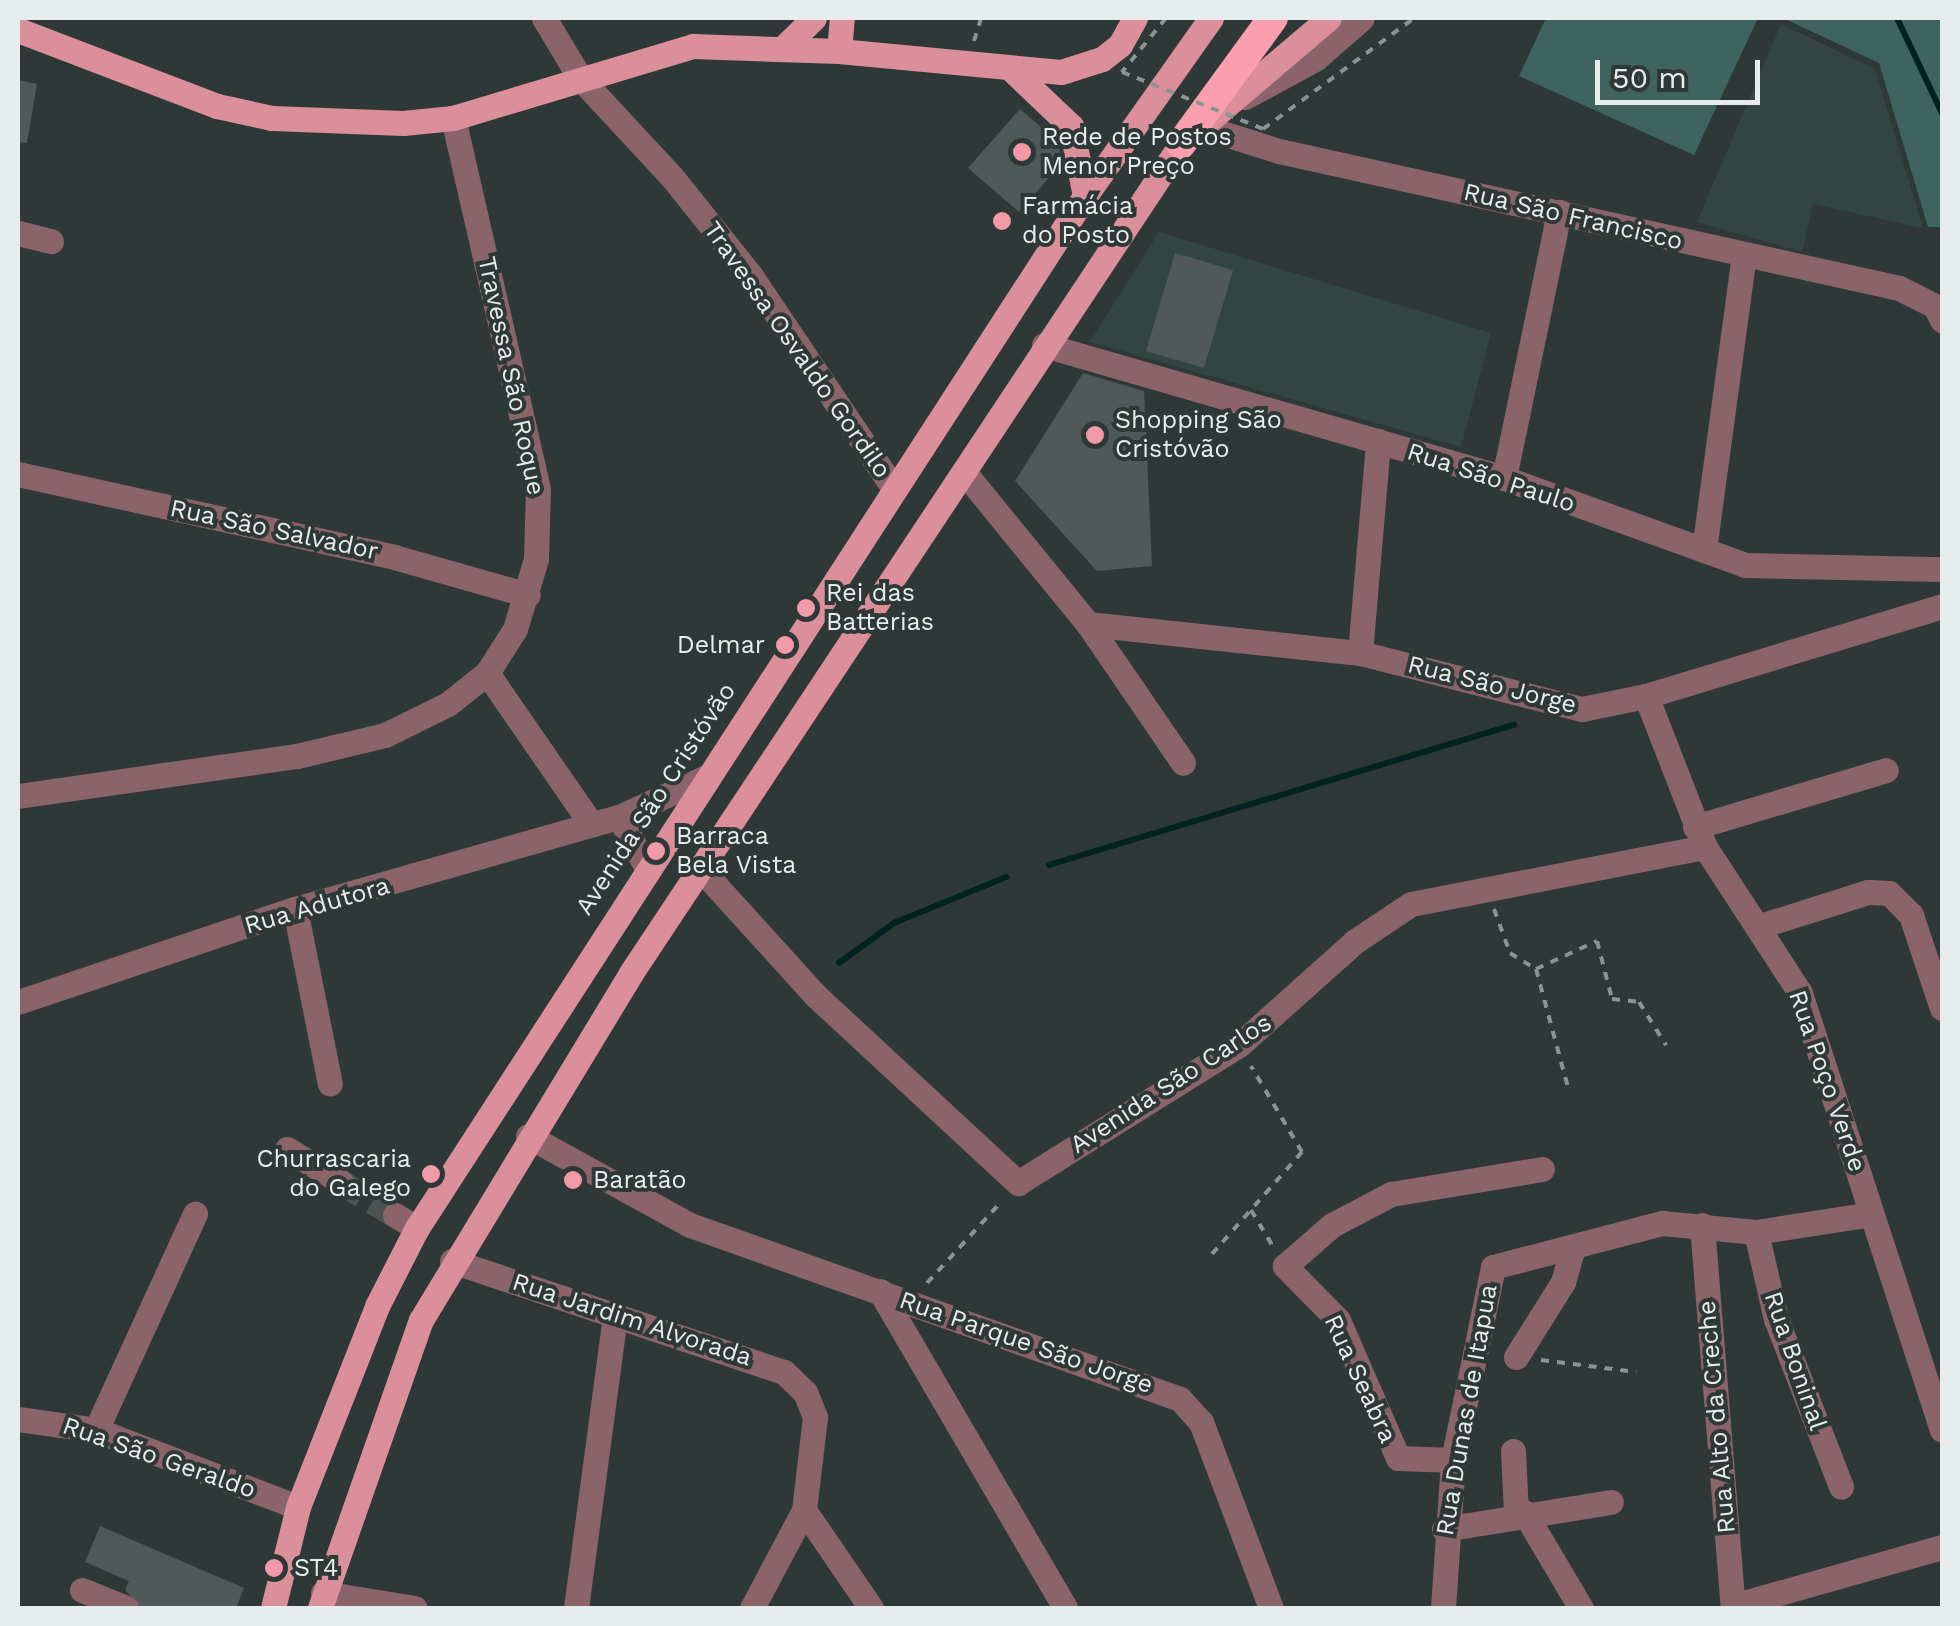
<!DOCTYPE html>
<meta charset="utf-8">
<style>
body{margin:0}
#map{position:relative;width:1960px;height:1626px;overflow:hidden;background:#2e3937;font-family:"Work Sans",sans-serif}
div>[style]{position:absolute}
.built>*{inset:0;background:#334542}
.green>*{inset:0;background:#3f635e}
.stream>*{height:6px;margin:-3px;padding:0 3px;transform-origin:3px;border-radius:3px;background:#002320}
.building>*{inset:0;background:#4e5958}
.minor-tunnel>*{height:25px;margin-top:-12.5px;transform-origin:0;background:repeating-linear-gradient(90deg,#4a5452 0 25px,transparent 0 37px)}
.path>*{height:4px;margin-top:-2px;transform-origin:0;background:repeating-linear-gradient(90deg,#8b9492 0 8px,transparent 0 16px)}
.minor>*{height:25px;margin:-12.5px;padding:0 12.5px;transform-origin:12.5px;border-radius:12.5px;background:#8a646a}
.major>*{height:25px;margin:-12.5px;padding:0 12.5px;transform-origin:12.5px;border-radius:12.5px;background:#db8f9b}
.highway>*{height:30px;margin:-15px;padding:0 15px;transform-origin:15px;border-radius:15px;background:#fb9faf}
.path-bridge>*{height:4px;margin-top:-2px;transform-origin:0;background:repeating-linear-gradient(90deg,#8b9492 0 8px,transparent 0 16px)}
.dots>*{width:28px;height:28px;translate:-50% -50%;box-sizing:border-box;border:5px solid #2e3937;border-radius:50%}
span{translate:-50% -50%;white-space:nowrap;text-align:center;line-height:1.15;-webkit-text-stroke:8px #2e3937;paint-order:stroke}
.poi-label{font-size:25px;color:#e6edec}
.left{translate:0 -50%;text-align:left}
.right{translate:-100% -50%;text-align:right}
.street-label{font-size:25px;color:#e6edec}
.frame{position:absolute;inset:0;border:20px solid #e6edec;pointer-events:none}
.scale{position:absolute;left:1595px;top:60px;width:165px;height:45px;box-sizing:border-box;border:5px solid #e6edec;border-top:0;padding-left:12px;font-size:30px;line-height:35px;white-space:nowrap;color:#e6edec;-webkit-text-stroke:8px #2e3937;paint-order:stroke}
</style>
<div id="map">
<div class="built">
<i style="clip-path:polygon(1781px 24px,1875px 69px,1923px 228px,1813px 204px,1802px 252px,1697px 222px)"></i>
<i style="clip-path:polygon(1159px 232px,1491px 333px,1461px 447px,1090px 342px)"></i>
</div>
<div class="green">
<i style="clip-path:polygon(1546px 18px,1758px 18px,1694px 155px,1519px 76px)"></i>
<i style="clip-path:polygon(1783px 18px,1942px 18px,1942px 227px,1928px 227px,1879px 63px)"></i>
</div>
<div class="stream">
<i style="left:1897px;top:18px;width:105px;rotate:64.7deg"></i>
<i style="left:1049px;top:865px;width:486px;rotate:-16.8deg"></i>
<i style="left:839px;top:963px;width:68px;rotate:-36deg"></i>
<i style="left:894px;top:923px;width:121px;rotate:-22.3deg"></i>
</div>
<div class="building">
<i style="clip-path:polygon(18px 80px,37px 84px,27px 143px,18px 142px)"></i>
<i style="clip-path:polygon(1020px 109px,1058px 142px,1062px 163px,1019px 212px,968px 168px)"></i>
<i style="clip-path:polygon(1175px 253px,1233px 270px,1204px 368px,1146px 351px)"></i>
<i style="clip-path:polygon(1083px 373px,1144px 391px,1152px 566px,1097px 571px,1015px 481px)"></i>
<i style="clip-path:polygon(100px 1526px,244px 1588px,236px 1608px,142px 1608px,125px 1590px,129px 1581px,85px 1562px)"></i>
</div>
<div class="minor-tunnel">
<i style="left:341px;top:1182px;width:63px;rotate:31.4deg"></i>
</div>
<div class="path">
<i style="left:974px;top:41px;width:24px;rotate:-73deg"></i>
<i style="left:1494px;top:909px;width:47px;rotate:70deg"></i>
<i style="left:1510px;top:953px;width:31px;rotate:32deg"></i>
<i style="left:1536px;top:969px;width:123px;rotate:74.9deg"></i>
<i style="left:1536px;top:969px;width:67px;rotate:-24.7deg"></i>
<i style="left:1597px;top:941px;width:60px;rotate:75.5deg"></i>
<i style="left:1612px;top:999px;width:27px;rotate:6deg"></i>
<i style="left:1639px;top:1002px;width:51px;rotate:57.9deg"></i>
<i style="left:1251px;top:1210px;width:41px;rotate:59deg"></i>
<i style="left:1212px;top:1254px;width:136px;rotate:-48.6deg"></i>
<i style="left:1302px;top:1152px;width:100px;rotate:-120.7deg"></i>
<i style="left:927px;top:1283px;width:111px;rotate:-47.6deg"></i>
<i style="left:1541px;top:1360px;width:96px;rotate:7.2deg"></i>
</div>
<div class="minor">
<i style="left:544px;top:18px;width:70px;rotate:59deg"></i>
<i style="left:580px;top:78px;width:135px;rotate:47.1deg"></i>
<i style="left:672px;top:177px;width:127px;rotate:51.4deg"></i>
<i style="left:751px;top:276px;width:257px;rotate:56.1deg"></i>
<i style="left:1245px;top:97px;width:80px;rotate:-28.5deg"></i>
<i style="left:1315px;top:59px;width:62px;rotate:-41.1deg"></i>
<i style="left:1200px;top:126px;width:83px;rotate:17.6deg"></i>
<i style="left:1279px;top:151px;width:635px;rotate:12.46deg"></i>
<i style="left:1899px;top:288px;width:40px;rotate:26.6deg"></i>
<i style="left:1935px;top:306px;width:16px;rotate:63deg"></i>
<i style="left:18px;top:233px;width:34px;rotate:14deg"></i>
<i style="left:1044px;top:345px;width:479px;rotate:16.1deg"></i>
<i style="left:1504px;top:478px;width:256px;rotate:19.8deg"></i>
<i style="left:1745px;top:565px;width:197px;rotate:1.2deg"></i>
<i style="left:964px;top:472px;width:196px;rotate:50.8deg"></i>
<i style="left:1088px;top:624px;width:168px;rotate:55.6deg"></i>
<i style="left:18px;top:474px;width:385px;rotate:12.4deg"></i>
<i style="left:394px;top:557px;width:139px;rotate:15.8deg"></i>
<i style="left:1504px;top:478px;width:272px;rotate:-78.3deg"></i>
<i style="left:1704px;top:550px;width:297px;rotate:-82.3deg"></i>
<i style="left:1088px;top:624px;width:274px;rotate:6.1deg"></i>
<i style="left:1360px;top:653px;width:229px;rotate:14.2deg"></i>
<i style="left:1582px;top:709px;width:65px;rotate:-11.5deg"></i>
<i style="left:1646px;top:696px;width:309px;rotate:-16.9deg"></i>
<i style="left:1360px;top:653px;width:213px;rotate:-85.1deg"></i>
<i style="left:487px;top:673px;width:183px;rotate:55.4deg"></i>
<i style="left:1646px;top:696px;width:162px;rotate:68.7deg"></i>
<i style="left:1705px;top:847px;width:174px;rotate:56.9deg"></i>
<i style="left:1800px;top:993px;width:459px;rotate:72deg"></i>
<i style="left:18px;top:796px;width:282px;rotate:-8.2deg"></i>
<i style="left:297px;top:756px;width:90px;rotate:-13.4deg"></i>
<i style="left:385px;top:735px;width:70px;rotate:-26.2deg"></i>
<i style="left:448px;top:704px;width:50px;rotate:-38.5deg"></i>
<i style="left:487px;top:673px;width:52px;rotate:-57.5deg"></i>
<i style="left:515px;top:629px;width:73px;rotate:-73.3deg"></i>
<i style="left:536px;top:559px;width:70px;rotate:-88.4deg"></i>
<i style="left:538px;top:489px;width:381px;rotate:-102.9deg"></i>
<i style="left:619px;top:817px;width:60px;rotate:61.3deg"></i>
<i style="left:1695px;top:827px;width:199px;rotate:-16.6deg"></i>
<i style="left:699px;top:867px;width:173px;rotate:47.8deg"></i>
<i style="left:815px;top:995px;width:277px;rotate:42.8deg"></i>
<i style="left:1018px;top:1183px;width:261px;rotate:-32deg"></i>
<i style="left:1239px;top:1045px;width:154px;rotate:-41.8deg"></i>
<i style="left:1354px;top:942px;width:69px;rotate:-33.7deg"></i>
<i style="left:1411px;top:904px;width:299px;rotate:-11deg"></i>
<i style="left:295px;top:909px;width:178px;rotate:78.7deg"></i>
<i style="left:1760px;top:926px;width:113px;rotate:-17.5deg"></i>
<i style="left:1868px;top:892px;width:21px;rotate:3deg"></i>
<i style="left:1889px;top:893px;width:31px;rotate:45deg"></i>
<i style="left:1911px;top:915px;width:98px;rotate:71.6deg"></i>
<i style="left:18px;top:1002px;width:292px;rotate:-18.6deg"></i>
<i style="left:295px;top:909px;width:337px;rotate:-15.9deg"></i>
<i style="left:619px;top:817px;width:98px;rotate:-24.7deg"></i>
<i style="left:528px;top:1136px;width:185px;rotate:28.8deg"></i>
<i style="left:690px;top:1225px;width:520px;rotate:19.55deg"></i>
<i style="left:1180px;top:1399px;width:31px;rotate:48deg"></i>
<i style="left:1201px;top:1422px;width:199px;rotate:69.4deg"></i>
<i style="left:287px;top:1149px;width:63px;rotate:31.4deg"></i>
<i style="left:395px;top:1215px;width:26px;rotate:31deg"></i>
<i style="left:1702px;top:1225px;width:384px;rotate:85.4deg"></i>
<i style="left:1756px;top:1232px;width:89px;rotate:77.1deg"></i>
<i style="left:1776px;top:1319px;width:180px;rotate:68.8deg"></i>
<i style="left:452px;top:1261px;width:350px;rotate:18.5deg"></i>
<i style="left:784px;top:1372px;width:29px;rotate:44deg"></i>
<i style="left:805px;top:1392px;width:27px;rotate:68deg"></i>
<i style="left:815px;top:1417px;width:94px;rotate:96.7deg"></i>
<i style="left:804px;top:1510px;width:119px;rotate:55.6deg"></i>
<i style="left:880px;top:1291px;width:367px;rotate:59.7deg"></i>
<i style="left:1516px;top:1357px;width:89px;rotate:-57.9deg"></i>
<i style="left:1563px;top:1282px;width:37px;rotate:-74deg"></i>
<i style="left:18px;top:1419px;width:79px;rotate:8deg"></i>
<i style="left:96px;top:1430px;width:216px;rotate:20.9deg"></i>
<i style="left:96px;top:1430px;width:238px;rotate:-65.4deg"></i>
<i style="left:1513px;top:1451px;width:62px;rotate:87.2deg"></i>
<i style="left:1453px;top:1460px;width:55px;rotate:-177.9deg"></i>
<i style="left:1398px;top:1458px;width:150px;rotate:-113.5deg"></i>
<i style="left:1338px;top:1320px;width:76px;rotate:-134.5deg"></i>
<i style="left:1285px;top:1266px;width:62px;rotate:-41.1deg"></i>
<i style="left:1332px;top:1225px;width:67px;rotate:-27.7deg"></i>
<i style="left:1391px;top:1194px;width:153px;rotate:-9.4deg"></i>
<i style="left:1524px;top:1512px;width:112px;rotate:59.3deg"></i>
<i style="left:1444px;top:1529px;width:169px;rotate:-9.2deg"></i>
<i style="left:82px;top:1590px;width:48px;rotate:22.2deg"></i>
<i style="left:323px;top:1593px;width:93px;rotate:9.3deg"></i>
<i style="left:1733px;top:1606px;width:217px;rotate:-15.8deg"></i>
<i style="left:576px;top:1608px;width:294px;rotate:-82.4deg"></i>
<i style="left:752px;top:1608px;width:111px;rotate:-62deg"></i>
<i style="left:1443px;top:1608px;width:148px;rotate:-86.1deg"></i>
<i style="left:1453px;top:1460px;width:197px;rotate:-78.3deg"></i>
<i style="left:1493px;top:1267px;width:175px;rotate:-14.6deg"></i>
<i style="left:1662px;top:1223px;width:94px;rotate:5.5deg"></i>
<i style="left:1756px;top:1232px;width:116px;rotate:-8.9deg"></i>
</div>
<div class="major">
<i style="left:18px;top:30px;width:213px;rotate:20.9deg"></i>
<i style="left:217px;top:106px;width:56px;rotate:12.3deg"></i>
<i style="left:272px;top:118px;width:131px;rotate:2.2deg"></i>
<i style="left:403px;top:123px;width:50px;rotate:-5.7deg"></i>
<i style="left:453px;top:118px;width:251px;rotate:-16.7deg"></i>
<i style="left:693px;top:46px;width:146px;rotate:2deg"></i>
<i style="left:839px;top:51px;width:223px;rotate:5.4deg"></i>
<i style="left:1061px;top:72px;width:43px;rotate:-17.6deg"></i>
<i style="left:1102px;top:59px;width:23px;rotate:-38deg"></i>
<i style="left:1120px;top:45px;width:31px;rotate:-61deg"></i>
<i style="left:783px;top:48px;width:43px;rotate:-44.1deg"></i>
<i style="left:839px;top:51px;width:33px;rotate:-85deg"></i>
<i style="left:1014px;top:72px;width:79px;rotate:43.5deg"></i>
<i style="left:1071px;top:126px;width:71px;rotate:78.7deg"></i>
<i style="left:273px;top:1608px;width:104px;rotate:-76.1deg"></i>
<i style="left:298px;top:1507px;width:216px;rotate:-68.5deg"></i>
<i style="left:377px;top:1306px;width:88px;rotate:-62.9deg"></i>
<i style="left:417px;top:1228px;width:1229px;rotate:-57.09deg"></i>
<i style="left:1085px;top:196px;width:218px;rotate:-54.7deg"></i>
<i style="left:320px;top:1608px;width:305px;rotate:-70.7deg"></i>
<i style="left:421px;top:1320px;width:406px;rotate:-58.8deg"></i>
<i style="left:631px;top:973px;width:995px;rotate:-56.44deg"></i>
<i style="left:1181px;top:144px;width:194px;rotate:-40.4deg"></i>
</div>
<div class="highway">
<i style="left:1181px;top:144px;width:156px;rotate:-53.9deg"></i>
</div>
<div class="path-bridge">
<i style="left:1166px;top:18px;width:70px;rotate:129.2deg"></i>
<i style="left:1122px;top:72px;width:152px;rotate:22deg"></i>
<i style="left:1263px;top:129px;width:187px;rotate:-36.3deg"></i>
</div>
<div class="dots">
<i style="left:1022px;top:152px;background:#f39aa9"></i>
<i style="left:1002px;top:221px;background:#f39aa9"></i>
<i style="left:1095px;top:435px;background:#f39aa9"></i>
<i style="left:806px;top:608px;background:#f39aa9"></i>
<i style="left:785px;top:645px;background:#f39aa9"></i>
<i style="left:656px;top:851px;background:#f39aa9"></i>
<i style="left:431px;top:1174px;background:#f39aa9"></i>
<i style="left:573px;top:1180px;background:#f39aa9"></i>
<i style="left:274px;top:1568px;background:#f39aa9"></i>
</div>
<div class="poi-label">
<span class="left" style="left:1042px;top:152px">Rede de Postos<br>Menor Preço</span>
<span class="left" style="left:1022px;top:221px">Farmácia<br>do Posto</span>
<span class="left" style="left:1115px;top:435px">Shopping São<br>Cristóvão</span>
<span class="left" style="left:826px;top:608px">Rei das<br>Batterias</span>
<span class="right" style="left:765px;top:645px">Delmar</span>
<span class="left" style="left:676px;top:851px">Barraca<br>Bela Vista</span>
<span class="right" style="left:411px;top:1174px">Churrascaria<br>do Galego</span>
<span class="left" style="left:593px;top:1180px">Baratão</span>
<span class="left" style="left:294px;top:1568px">ST4</span>
</div>
<div class="street-label">
<span style="left:1573px;top:217px;rotate:13deg">Rua São Francisco</span>
<span style="left:797px;top:350px;rotate:55deg">Travessa Osvaldo Gordilo</span>
<span style="left:511px;top:376px;rotate:78deg">Travessa São Roque</span>
<span style="left:1491px;top:478px;rotate:18deg">Rua São Paulo</span>
<span style="left:274px;top:530px;rotate:12deg">Rua São Salvador</span>
<span style="left:1492px;top:685px;rotate:14deg">Rua São Jorge</span>
<span style="left:656px;top:799px;rotate:-57deg">Avenida São Cristóvão</span>
<span style="left:317px;top:906px;rotate:-16deg">Rua Adutora</span>
<span style="left:1827px;top:1081px;rotate:71deg">Rua Poço Verde</span>
<span style="left:1171px;top:1084px;rotate:-33deg">Avenida São Carlos</span>
<span style="left:632px;top:1320px;rotate:18deg">Rua Jardim Alvorada</span>
<span style="left:1026px;top:1343px;rotate:19deg">Rua Parque São Jorge</span>
<span style="left:1795px;top:1361px;rotate:71deg">Rua Boninal</span>
<span style="left:1360px;top:1379px;rotate:65deg">Rua Seabra</span>
<span style="left:1467px;top:1410px;rotate:-80deg">Rua Dunas de Itapua</span>
<span style="left:1717px;top:1417px;rotate:-95deg">Rua Alto da Creche</span>
<span style="left:159px;top:1458px;rotate:19deg">Rua São Geraldo</span>
</div>
<div class="frame"></div>
<div class="scale">50 m</div>
</div>
